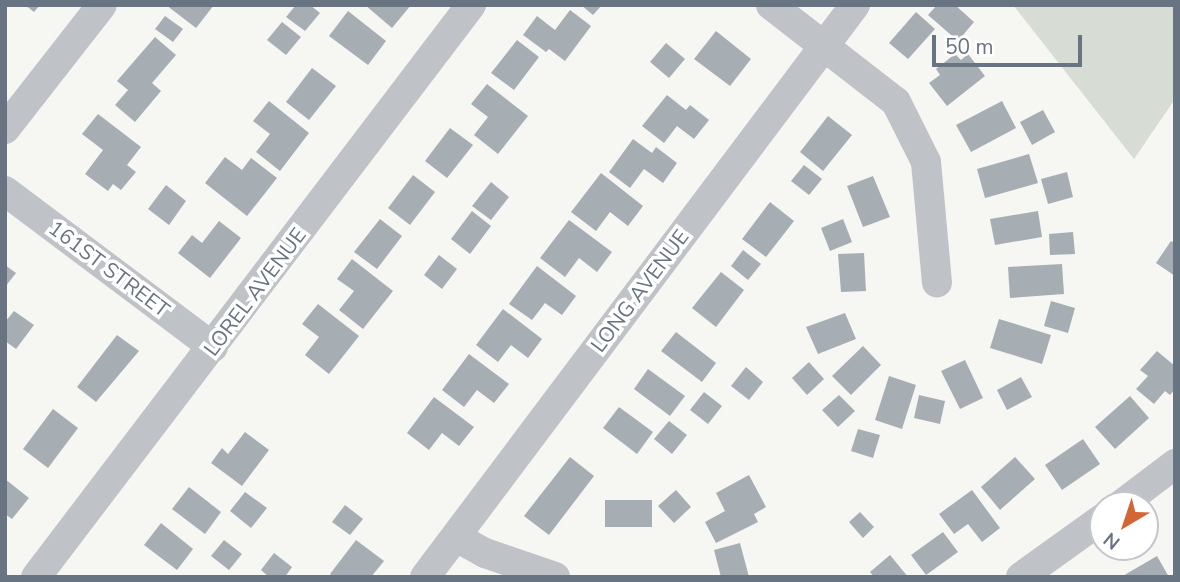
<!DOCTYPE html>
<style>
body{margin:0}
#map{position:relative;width:1180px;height:582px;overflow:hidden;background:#f6f6f3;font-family:"Nunito Sans",sans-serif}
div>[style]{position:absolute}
.green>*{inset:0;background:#d7dcd4}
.building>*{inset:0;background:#a7aeb3}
.minor>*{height:30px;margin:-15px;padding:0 15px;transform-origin:15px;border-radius:15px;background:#bfc2c6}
span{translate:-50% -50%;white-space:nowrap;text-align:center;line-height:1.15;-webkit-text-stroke:7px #fff;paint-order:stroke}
.street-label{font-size:21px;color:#687481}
.frame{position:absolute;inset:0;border:7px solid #687481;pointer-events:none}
.north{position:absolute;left:1089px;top:491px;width:70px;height:70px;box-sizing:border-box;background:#fff;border:2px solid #c3c7cd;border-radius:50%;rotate:219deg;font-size:19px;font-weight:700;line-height:28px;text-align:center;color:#687481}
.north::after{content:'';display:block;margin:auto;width:24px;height:32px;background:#d46535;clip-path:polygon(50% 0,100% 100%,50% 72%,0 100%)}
.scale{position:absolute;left:932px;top:35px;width:150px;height:32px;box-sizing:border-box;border:4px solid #687481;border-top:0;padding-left:9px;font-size:21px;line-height:24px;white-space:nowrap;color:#687481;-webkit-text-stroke:5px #fff;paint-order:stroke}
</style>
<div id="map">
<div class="green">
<i style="clip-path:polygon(1013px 5px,1175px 5px,1175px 99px,1134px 159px)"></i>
</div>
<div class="building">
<i style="clip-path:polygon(25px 5px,40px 5px,34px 12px)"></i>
<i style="clip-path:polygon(166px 5px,214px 5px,196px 28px)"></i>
<i style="clip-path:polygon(296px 5px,310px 5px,320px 13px,305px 31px,286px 17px)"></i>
<i style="clip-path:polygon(365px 5px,411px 5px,392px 28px)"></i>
<i style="clip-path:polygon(581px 5px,602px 5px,593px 15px)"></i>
<i style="clip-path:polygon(937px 5px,955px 5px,974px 22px,958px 41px,928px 15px)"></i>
<i style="clip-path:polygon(570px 10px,591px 26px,565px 61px,549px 49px,546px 52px,523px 35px,537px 16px,555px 30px)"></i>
<i style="clip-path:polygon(348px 11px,386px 41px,368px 65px,329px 36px)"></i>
<i style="clip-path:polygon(916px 12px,935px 29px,908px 59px,889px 43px)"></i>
<i style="clip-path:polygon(165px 16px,183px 29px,173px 42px,155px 29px)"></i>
<i style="clip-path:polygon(282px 22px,301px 37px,286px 55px,267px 40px)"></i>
<i style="clip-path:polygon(716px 31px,751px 59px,730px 86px,694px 59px)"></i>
<i style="clip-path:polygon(155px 37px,176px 55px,152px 83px,161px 91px,135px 122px,115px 105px,128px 90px,117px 81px)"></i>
<i style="clip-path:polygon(517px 40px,539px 57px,514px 90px,491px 73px)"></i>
<i style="clip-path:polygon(666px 43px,685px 59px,669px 78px,650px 62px)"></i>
<i style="clip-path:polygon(955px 54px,961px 60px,968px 54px,985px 76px,947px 106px,929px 83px,940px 75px,936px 69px)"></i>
<i style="clip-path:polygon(312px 68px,336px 86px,309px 120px,286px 102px)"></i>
<i style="clip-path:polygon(487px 84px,528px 116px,498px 154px,474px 135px,488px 117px,471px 104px)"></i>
<i style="clip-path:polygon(667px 95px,686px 110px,690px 105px,709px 120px,694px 139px,677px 126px,664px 143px,642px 126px)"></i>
<i style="clip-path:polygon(269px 101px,309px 133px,280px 171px,256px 152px,270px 134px,253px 121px)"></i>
<i style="clip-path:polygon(1002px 101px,1016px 128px,971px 152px,956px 125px)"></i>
<i style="clip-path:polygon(1043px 110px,1055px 132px,1032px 145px,1020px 122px)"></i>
<i style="clip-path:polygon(98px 114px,141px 147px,127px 165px,136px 172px,121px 190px,113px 184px,108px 191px,85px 174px,103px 150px,82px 134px)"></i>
<i style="clip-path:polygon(828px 116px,852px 135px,823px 171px,800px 152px)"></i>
<i style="clip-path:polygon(450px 128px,473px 145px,447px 178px,425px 161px)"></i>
<i style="clip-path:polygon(633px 139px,652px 153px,656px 147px,677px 163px,663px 183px,644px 169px,630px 188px,609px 172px)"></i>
<i style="clip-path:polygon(1029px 154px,1038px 183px,985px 198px,977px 169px)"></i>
<i style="clip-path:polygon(225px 157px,242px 170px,251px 158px,277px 178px,247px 216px,205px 183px)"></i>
<i style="clip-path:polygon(804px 165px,822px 179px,809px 195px,791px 181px)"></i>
<i style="clip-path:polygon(1067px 172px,1073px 197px,1048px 204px,1041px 179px)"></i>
<i style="clip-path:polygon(601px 173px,643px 206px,628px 226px,610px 212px,596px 231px,571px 212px)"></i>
<i style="clip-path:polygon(413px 175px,435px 192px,410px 225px,388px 208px)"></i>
<i style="clip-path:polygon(873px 176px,890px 217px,863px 227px,847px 186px)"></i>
<i style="clip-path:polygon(491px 182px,509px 197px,491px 220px,472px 206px)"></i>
<i style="clip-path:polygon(166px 185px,186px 201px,169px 225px,148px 209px)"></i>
<i style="clip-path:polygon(770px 202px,794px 221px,766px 257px,742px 239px)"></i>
<i style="clip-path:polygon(472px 211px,491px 226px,470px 254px,451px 239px)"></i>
<i style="clip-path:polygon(1038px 211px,1042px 237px,995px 245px,990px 219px)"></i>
<i style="clip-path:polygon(380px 219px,402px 236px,377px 269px,354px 252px)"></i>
<i style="clip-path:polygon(843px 219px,852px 242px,830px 251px,821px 228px)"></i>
<i style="clip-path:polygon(569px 220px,612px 252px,597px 272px,579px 258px,565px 277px,540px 258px)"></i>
<i style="clip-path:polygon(219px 221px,241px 238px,210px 278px,178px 253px,192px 235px,202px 243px)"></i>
<i style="clip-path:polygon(1073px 232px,1075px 254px,1050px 255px,1049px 234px)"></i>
<i style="clip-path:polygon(1171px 241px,1175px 243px,1175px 276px,1156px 263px)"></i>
<i style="clip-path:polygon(743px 250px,761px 264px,748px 280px,731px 266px)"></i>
<i style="clip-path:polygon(864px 253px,866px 291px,841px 292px,838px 254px)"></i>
<i style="clip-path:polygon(439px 255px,457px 269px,442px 289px,424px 275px)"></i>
<i style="clip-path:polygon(352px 259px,393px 291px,363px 329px,339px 310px,354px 291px,337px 279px)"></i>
<i style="clip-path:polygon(1062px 264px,1064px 294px,1010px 298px,1008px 267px)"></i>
<i style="clip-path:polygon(5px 265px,16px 273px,5px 287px)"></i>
<i style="clip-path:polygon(537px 266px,576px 296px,562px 315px,545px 303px,532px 320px,509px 304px)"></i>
<i style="clip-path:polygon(721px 272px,744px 290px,716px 327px,692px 308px)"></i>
<i style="clip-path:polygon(1051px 301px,1075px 308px,1068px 333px,1044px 326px)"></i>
<i style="clip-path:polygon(318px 304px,359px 336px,329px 374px,305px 355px,319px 337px,302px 324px)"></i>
<i style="clip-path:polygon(503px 309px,542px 339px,528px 358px,511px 345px,498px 362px,476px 345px)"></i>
<i style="clip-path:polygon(14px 311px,34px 325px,16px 349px,5px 341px,5px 322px)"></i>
<i style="clip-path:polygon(845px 313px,856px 339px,818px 354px,806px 327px)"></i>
<i style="clip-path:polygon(999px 319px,1051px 335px,1042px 364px,990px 348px)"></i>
<i style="clip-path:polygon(676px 332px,716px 363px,702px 382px,661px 351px)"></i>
<i style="clip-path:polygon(117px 335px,139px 351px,96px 402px,77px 387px)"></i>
<i style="clip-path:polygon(863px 346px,881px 365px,851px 395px,832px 376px)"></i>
<i style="clip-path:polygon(1157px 351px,1175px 366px,1175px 389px,1170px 395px,1165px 391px,1154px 404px,1136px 389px,1148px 376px,1140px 370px)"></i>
<i style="clip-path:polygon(469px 354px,509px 384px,494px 403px,477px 390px,464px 407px,442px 390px)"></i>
<i style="clip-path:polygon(965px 360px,983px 398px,960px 409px,941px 371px)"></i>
<i style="clip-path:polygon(809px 362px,824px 379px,807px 395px,792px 378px)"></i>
<i style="clip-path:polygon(746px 367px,763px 382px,749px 400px,731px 386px)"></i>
<i style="clip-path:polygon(648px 369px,685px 396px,670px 416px,634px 389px)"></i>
<i style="clip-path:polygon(889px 376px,916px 385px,902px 429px,875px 420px)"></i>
<i style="clip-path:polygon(1021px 377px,1032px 397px,1007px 410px,997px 390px)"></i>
<i style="clip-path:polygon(704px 392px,722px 406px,708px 424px,690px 410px)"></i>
<i style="clip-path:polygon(839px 395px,855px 411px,838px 427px,822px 410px)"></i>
<i style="clip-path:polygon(919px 395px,945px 401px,940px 424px,914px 418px)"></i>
<i style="clip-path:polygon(1130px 396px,1149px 418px,1115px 449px,1095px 427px)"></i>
<i style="clip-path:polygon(434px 397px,474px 427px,459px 446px,442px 433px,429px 450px,407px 433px)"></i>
<i style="clip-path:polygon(619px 407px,653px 432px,637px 454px,603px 428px)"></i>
<i style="clip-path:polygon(53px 409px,78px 428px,48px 468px,23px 449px)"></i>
<i style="clip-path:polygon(669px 421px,687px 435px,672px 454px,654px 439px)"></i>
<i style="clip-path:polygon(858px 429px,880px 435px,873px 458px,851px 451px)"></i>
<i style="clip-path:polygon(245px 432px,269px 450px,242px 486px,211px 463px,222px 448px,228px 454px)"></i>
<i style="clip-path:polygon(1083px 439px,1100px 464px,1062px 490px,1045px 465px)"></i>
<i style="clip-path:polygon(570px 457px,594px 476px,549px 535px,524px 516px)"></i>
<i style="clip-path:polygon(1015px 457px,1035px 479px,1000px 510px,981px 487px)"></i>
<i style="clip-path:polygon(749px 475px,766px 507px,754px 514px,758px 522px,716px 543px,705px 522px,725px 511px,716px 493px)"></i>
<i style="clip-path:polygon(5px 479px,29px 498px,12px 519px,5px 514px)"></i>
<i style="clip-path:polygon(189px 487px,221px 512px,205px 534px,172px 509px)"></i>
<i style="clip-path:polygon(676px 490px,691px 507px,674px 523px,658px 506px)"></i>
<i style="clip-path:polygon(972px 490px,1000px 528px,982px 542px,968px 524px,954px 534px,939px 514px)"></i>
<i style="clip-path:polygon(245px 492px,267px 508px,251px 528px,230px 511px)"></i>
<i style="clip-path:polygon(605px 500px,652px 500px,652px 527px,605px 527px)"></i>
<i style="clip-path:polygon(345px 505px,363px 519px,350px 535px,332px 522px)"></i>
<i style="clip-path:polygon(860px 512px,874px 527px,863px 538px,849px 522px)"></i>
<i style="clip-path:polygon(161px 523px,193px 549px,177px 570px,144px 545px)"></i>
<i style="clip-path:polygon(943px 532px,958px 552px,926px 575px,911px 555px)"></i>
<i style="clip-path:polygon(224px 540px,242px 554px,229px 570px,211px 556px)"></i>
<i style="clip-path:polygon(356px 540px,384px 561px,371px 577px,334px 577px,330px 574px)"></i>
<i style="clip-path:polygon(740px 543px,749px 577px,721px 577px,714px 550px)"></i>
<i style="clip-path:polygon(274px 553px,292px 567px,285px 577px,269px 577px,261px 570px)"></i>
<i style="clip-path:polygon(890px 555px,908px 577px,874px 577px,870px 572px)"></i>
<i style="clip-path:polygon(1157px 556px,1169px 577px,1121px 577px)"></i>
</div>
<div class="minor">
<i style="left:771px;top:5px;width:158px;rotate:37.8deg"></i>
<i style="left:896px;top:102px;width:67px;rotate:63.4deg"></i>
<i style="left:926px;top:162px;width:121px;rotate:84.8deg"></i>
<i style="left:5px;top:129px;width:157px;rotate:-52deg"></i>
<i style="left:5px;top:191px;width:260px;rotate:36.9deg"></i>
<i style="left:1121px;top:505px;width:68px;rotate:-37.2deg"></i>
<i style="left:456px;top:537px;width:33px;rotate:29deg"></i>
<i style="left:485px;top:553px;width:74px;rotate:18.9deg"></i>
<i style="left:36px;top:577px;width:719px;rotate:-52.75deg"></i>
<i style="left:425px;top:577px;width:716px;rotate:-53.07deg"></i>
<i style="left:1021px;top:577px;width:101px;rotate:-35.7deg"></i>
</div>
<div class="street-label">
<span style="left:109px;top:269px;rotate:37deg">161ST STREET</span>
<span style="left:640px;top:291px;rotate:-53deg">LONG AVENUE</span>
<span style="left:255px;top:292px;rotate:-53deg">LOREL AVENUE</span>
</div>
<div class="frame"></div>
<div class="north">N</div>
<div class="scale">50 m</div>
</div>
